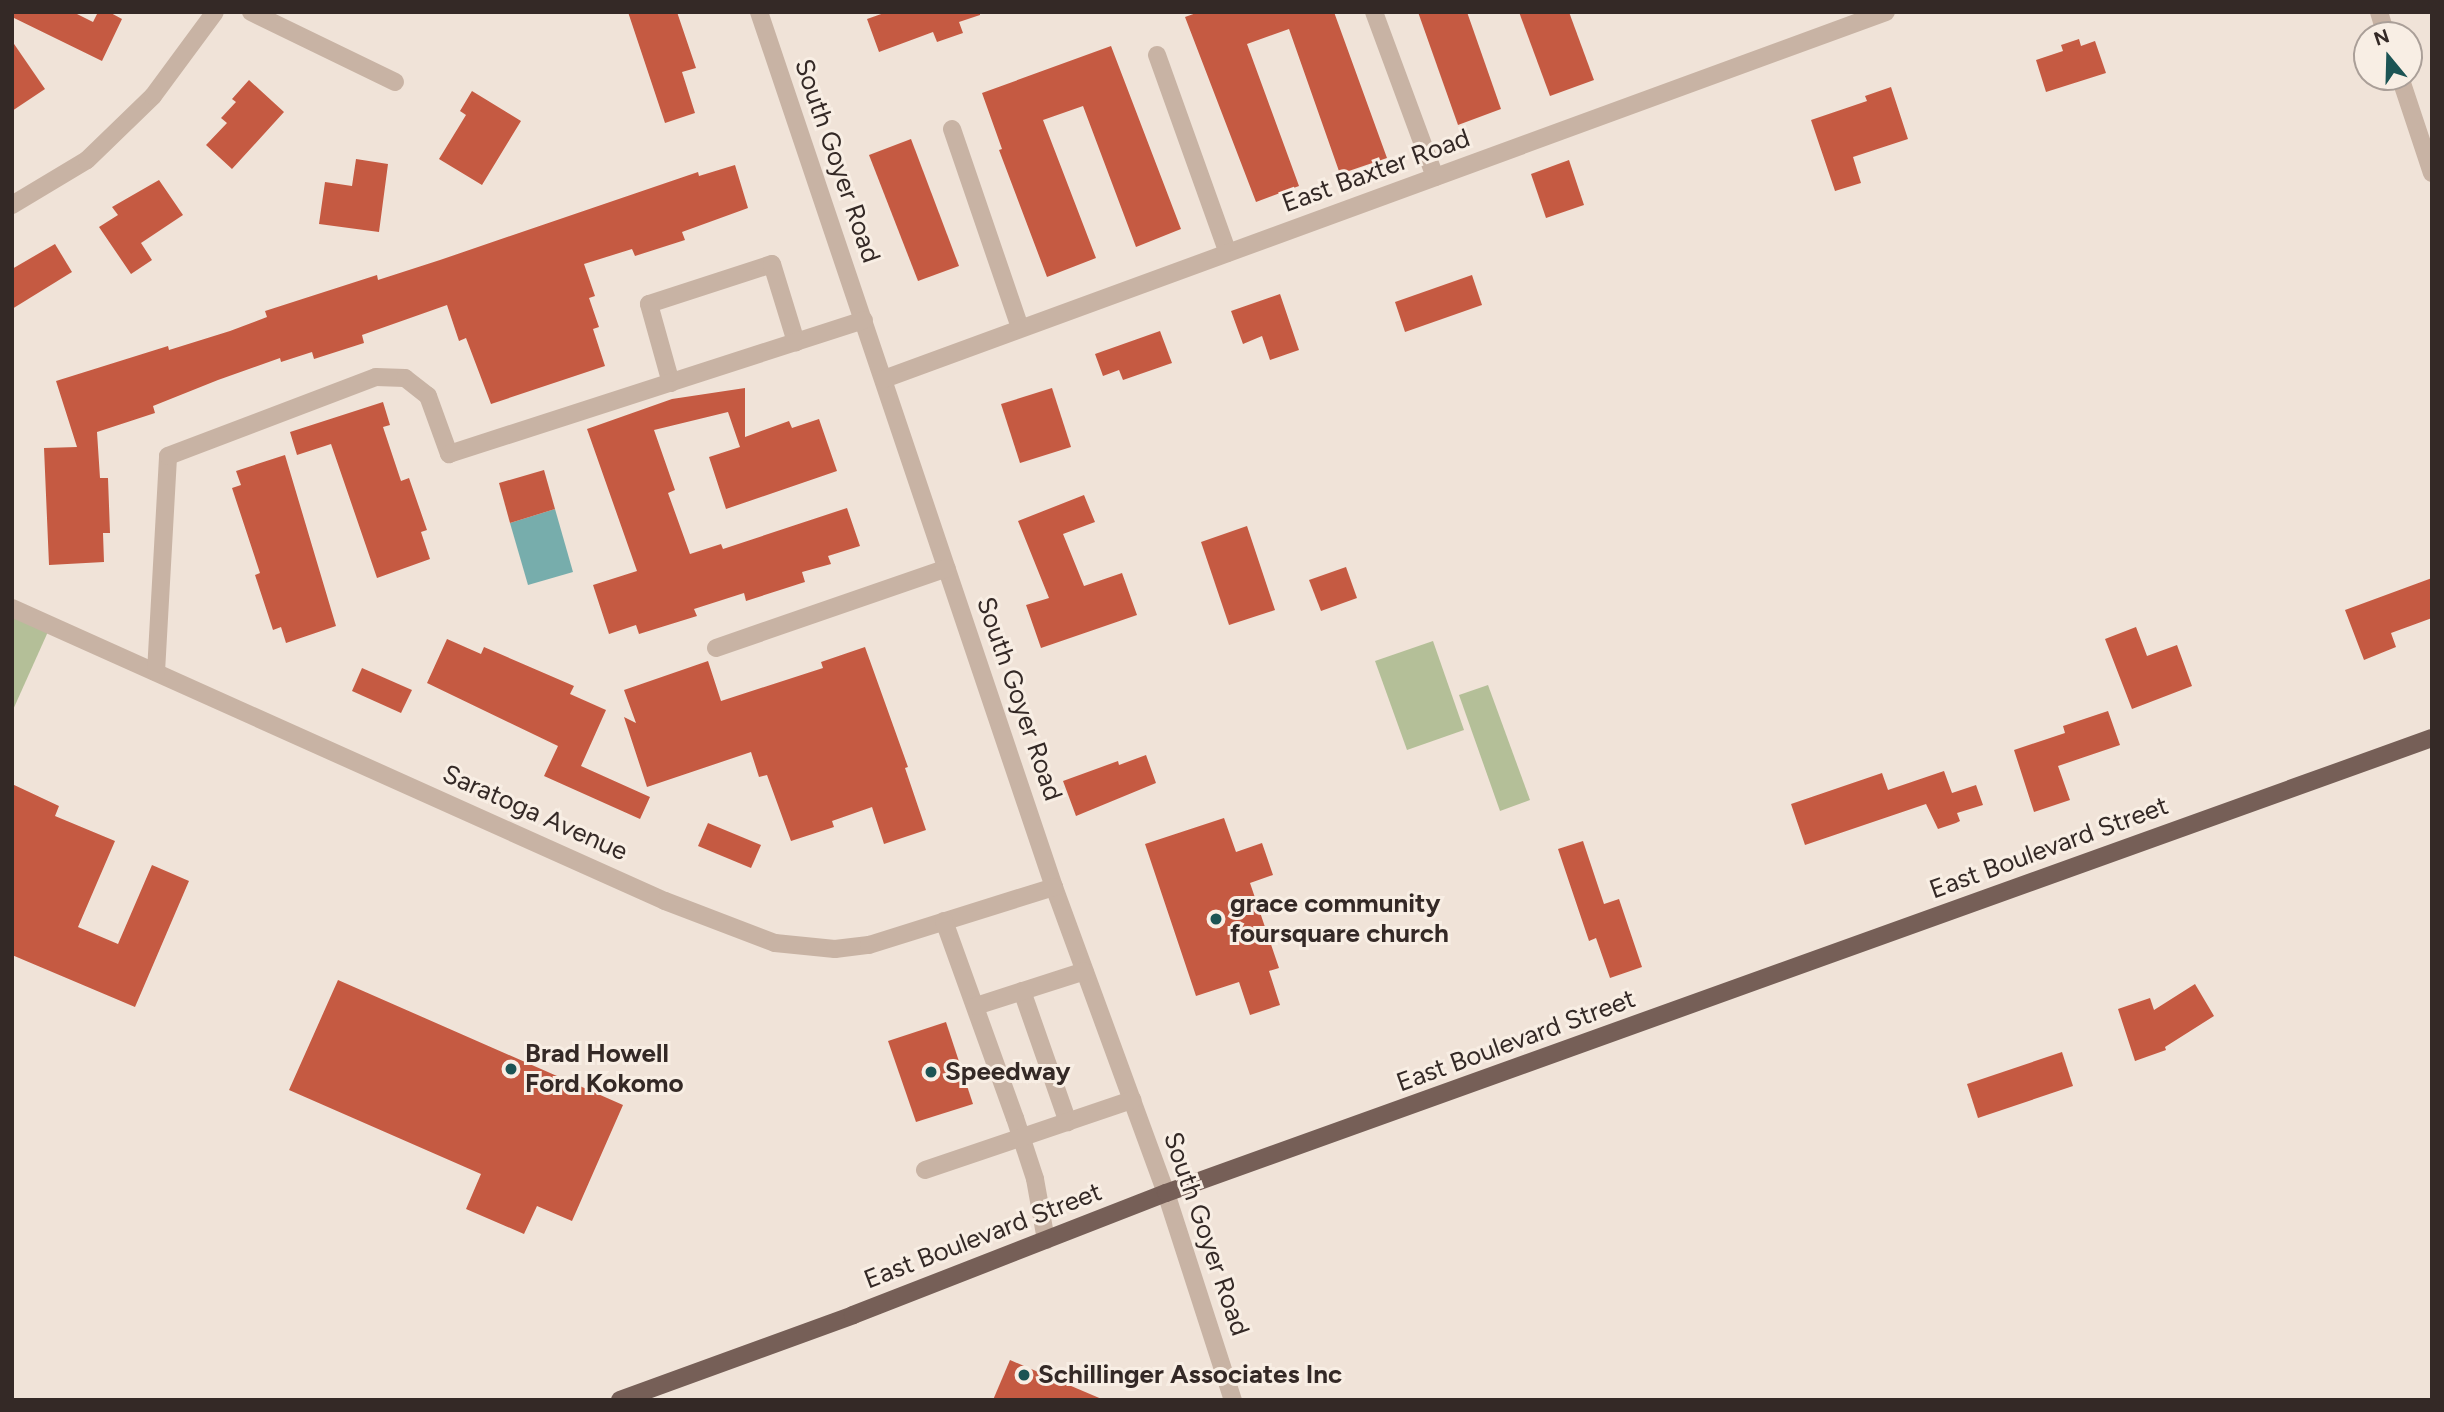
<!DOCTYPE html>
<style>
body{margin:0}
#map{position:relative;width:2444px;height:1412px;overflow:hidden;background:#f0e3d8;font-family:Figtree,sans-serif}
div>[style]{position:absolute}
.green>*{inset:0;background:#b4bf98}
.water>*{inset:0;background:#77adac}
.building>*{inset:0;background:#c55a42}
.minor>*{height:18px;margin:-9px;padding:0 9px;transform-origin:9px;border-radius:9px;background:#c8b3a4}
.major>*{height:18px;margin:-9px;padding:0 9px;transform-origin:9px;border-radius:9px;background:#765f57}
.dots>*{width:19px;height:19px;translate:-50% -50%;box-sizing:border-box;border:4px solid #f8eee4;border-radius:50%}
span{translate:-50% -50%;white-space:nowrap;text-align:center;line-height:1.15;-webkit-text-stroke:6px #f8eee4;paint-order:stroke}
.street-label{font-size:26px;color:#342926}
.poi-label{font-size:26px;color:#342926;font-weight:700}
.left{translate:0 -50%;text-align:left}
.frame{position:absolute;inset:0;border:14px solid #342926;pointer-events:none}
.north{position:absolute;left:2353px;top:21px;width:70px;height:70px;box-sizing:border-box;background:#f8eee4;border:2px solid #aa9f98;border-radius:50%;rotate:341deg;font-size:19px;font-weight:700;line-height:28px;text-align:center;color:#342926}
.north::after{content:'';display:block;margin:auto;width:24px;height:32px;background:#1c5454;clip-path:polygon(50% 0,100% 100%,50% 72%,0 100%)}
</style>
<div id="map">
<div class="green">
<i style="clip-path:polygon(12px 608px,51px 625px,12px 712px)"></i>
<i style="clip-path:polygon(1433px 641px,1464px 730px,1407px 750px,1375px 661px)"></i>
<i style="clip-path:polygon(1488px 685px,1530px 800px,1500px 811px,1459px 695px)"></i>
</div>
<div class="water">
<i style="clip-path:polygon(555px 509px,573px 572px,528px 585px,510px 523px)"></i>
</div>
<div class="building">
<i style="clip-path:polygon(12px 12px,73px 12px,93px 22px,98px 12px,109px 12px,122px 19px,102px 61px,12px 17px)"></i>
<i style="clip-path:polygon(628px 12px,677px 12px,696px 68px,682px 72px,695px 113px,665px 123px)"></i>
<i style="clip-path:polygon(887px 12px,980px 12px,980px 15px,959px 22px,963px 33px,937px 42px,933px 32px,879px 52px,867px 19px)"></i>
<i style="clip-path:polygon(1199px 12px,1334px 12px,1387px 158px,1340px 174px,1289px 29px,1247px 44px,1299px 186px,1256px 202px,1185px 17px)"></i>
<i style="clip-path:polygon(1418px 12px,1467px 12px,1501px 109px,1458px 125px)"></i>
<i style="clip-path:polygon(1519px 12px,1569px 12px,1594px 80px,1550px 96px)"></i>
<i style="clip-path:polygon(2079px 39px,2081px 46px,2095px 41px,2106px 73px,2046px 92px,2036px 60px,2063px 51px,2061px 45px)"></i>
<i style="clip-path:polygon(12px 41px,45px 89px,12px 111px)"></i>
<i style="clip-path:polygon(1111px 46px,1181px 229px,1136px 247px,1083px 106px,1043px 120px,1096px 258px,1047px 277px,999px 150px,1002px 149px,982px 93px)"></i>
<i style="clip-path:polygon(249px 80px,284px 112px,232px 169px,206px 145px,227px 123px,221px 118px,236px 102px,232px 99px)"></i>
<i style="clip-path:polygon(1891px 87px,1908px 139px,1853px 157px,1861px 183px,1835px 191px,1811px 120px,1867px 101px,1865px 96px)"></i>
<i style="clip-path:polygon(472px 91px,521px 121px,482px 185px,439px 159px,466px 115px,460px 111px)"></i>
<i style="clip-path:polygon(911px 139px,959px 266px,918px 281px,869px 155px)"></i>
<i style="clip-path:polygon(356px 159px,388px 164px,379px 232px,319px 224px,325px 182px,352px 186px)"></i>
<i style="clip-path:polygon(1569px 160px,1584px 205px,1546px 218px,1531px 174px)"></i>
<i style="clip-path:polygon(735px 165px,748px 208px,682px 232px,685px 240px,635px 256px,632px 249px,584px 264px,595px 296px,589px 298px,599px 327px,593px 329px,605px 366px,491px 404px,466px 338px,459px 341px,447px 305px,362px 335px,364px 343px,314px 359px,312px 352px,281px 362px,280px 358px,218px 380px,153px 406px,155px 413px,97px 432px,100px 478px,108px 478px,110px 533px,103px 533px,104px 562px,49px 565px,44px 448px,77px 447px,56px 381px,168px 346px,169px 350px,230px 331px,267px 317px,265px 311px,377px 275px,378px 280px,440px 260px,698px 172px,699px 176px)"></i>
<i style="clip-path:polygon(159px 180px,183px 215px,141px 243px,152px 260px,131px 274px,99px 227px,118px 215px,112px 207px)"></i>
<i style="clip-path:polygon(55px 244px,72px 272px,12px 309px,12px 269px)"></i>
<i style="clip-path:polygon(1472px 275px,1482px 305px,1405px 332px,1395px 302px)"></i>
<i style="clip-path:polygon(1280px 294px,1299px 350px,1270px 360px,1262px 336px,1243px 344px,1231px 311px)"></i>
<i style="clip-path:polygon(1160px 331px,1172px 363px,1123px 380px,1119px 370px,1103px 376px,1095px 354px)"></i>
<i style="clip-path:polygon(745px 388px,745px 437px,789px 421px,792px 428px,819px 419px,837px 471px,726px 509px,709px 457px,740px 447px,728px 412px,654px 430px,675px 490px,668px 493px,690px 554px,721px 544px,723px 549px,847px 508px,860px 546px,828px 556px,831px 564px,802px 572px,805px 582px,746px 601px,744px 593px,694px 609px,697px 616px,639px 634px,636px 625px,609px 634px,593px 585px,637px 571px,587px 429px,672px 399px)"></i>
<i style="clip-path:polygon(1052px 388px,1071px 447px,1020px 463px,1001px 404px)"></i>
<i style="clip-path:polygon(383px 402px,390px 425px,383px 427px,401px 481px,409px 478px,427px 530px,421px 532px,430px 559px,377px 578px,331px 444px,297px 455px,290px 432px)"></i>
<i style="clip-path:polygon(285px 455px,336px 626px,286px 643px,281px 627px,273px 630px,255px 575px,260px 573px,232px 488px,241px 485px,236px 471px)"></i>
<i style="clip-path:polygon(544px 470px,555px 509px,510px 523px,499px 483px)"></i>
<i style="clip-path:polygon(1084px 495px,1095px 522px,1063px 534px,1084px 586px,1122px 573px,1137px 615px,1041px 648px,1026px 605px,1049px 598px,1018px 521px)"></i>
<i style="clip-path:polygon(1247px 526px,1275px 610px,1229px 625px,1201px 542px)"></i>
<i style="clip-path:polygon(1346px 567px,1357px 598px,1321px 611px,1309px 580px)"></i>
<i style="clip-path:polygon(2432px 578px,2432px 618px,2391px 633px,2396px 647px,2364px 660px,2345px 610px)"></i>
<i style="clip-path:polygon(2136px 627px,2147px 656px,2177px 645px,2192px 686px,2132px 709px,2105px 639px)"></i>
<i style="clip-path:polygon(447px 639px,481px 654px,484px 647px,574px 686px,570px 694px,606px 710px,581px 766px,650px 797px,640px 819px,544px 776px,558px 746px,427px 683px)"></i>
<i style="clip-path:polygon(865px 647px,908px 767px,905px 768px,926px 830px,884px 844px,872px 807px,832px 821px,834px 827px,791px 841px,767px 775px,759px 777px,751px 752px,647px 787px,624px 717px,636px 723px,624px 690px,708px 661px,721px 701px,823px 668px,821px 662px)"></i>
<i style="clip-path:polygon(362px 668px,412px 690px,401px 713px,352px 691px)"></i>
<i style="clip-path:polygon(2108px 711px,2120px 745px,2058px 766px,2070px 800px,2034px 812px,2014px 750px,2065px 733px,2063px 726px)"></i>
<i style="clip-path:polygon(1146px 755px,1156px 783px,1076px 816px,1063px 781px,1118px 761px,1119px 765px)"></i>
<i style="clip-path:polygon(1944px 771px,1952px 793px,1976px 785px,1983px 805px,1957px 813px,1960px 821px,1956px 823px,1938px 829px,1926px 804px,1805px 845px,1791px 804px,1882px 773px,1888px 790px)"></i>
<i style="clip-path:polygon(12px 784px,59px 806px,55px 816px,115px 841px,78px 927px,118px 944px,152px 865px,189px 881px,135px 1007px,12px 955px)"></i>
<i style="clip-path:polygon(1224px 818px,1236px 852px,1262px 843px,1273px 875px,1250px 883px,1279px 968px,1269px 971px,1280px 1005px,1250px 1015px,1239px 982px,1196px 996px,1145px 844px)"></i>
<i style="clip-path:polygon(708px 823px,761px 845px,751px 868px,698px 846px)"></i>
<i style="clip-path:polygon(1583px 841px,1604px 904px,1619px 899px,1642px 967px,1610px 978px,1596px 938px,1589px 941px,1558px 849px)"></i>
<i style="clip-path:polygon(338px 980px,623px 1105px,572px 1221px,537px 1206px,524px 1234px,466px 1209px,481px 1174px,289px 1090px)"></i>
<i style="clip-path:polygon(2195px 984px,2214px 1016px,2165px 1047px,2166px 1050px,2135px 1061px,2118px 1009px,2150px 998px,2154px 1010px)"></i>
<i style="clip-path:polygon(946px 1022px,973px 1104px,916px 1122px,888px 1041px)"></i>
<i style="clip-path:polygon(2062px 1052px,2073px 1086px,1978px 1118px,1967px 1084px)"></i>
<i style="clip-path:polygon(1010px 1360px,1104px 1400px,993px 1400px)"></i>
</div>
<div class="minor">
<i style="left:251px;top:12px;width:160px;rotate:25.9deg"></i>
<i style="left:759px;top:12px;width:923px;rotate:71.37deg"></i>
<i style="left:1054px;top:887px;width:326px;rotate:69.9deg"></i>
<i style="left:1166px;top:1193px;width:218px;rotate:72.1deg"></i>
<i style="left:1374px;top:12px;width:176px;rotate:69.7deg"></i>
<i style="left:2379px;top:12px;width:24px;rotate:73deg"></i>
<i style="left:1157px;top:55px;width:210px;rotate:70.3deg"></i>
<i style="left:2400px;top:77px;width:101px;rotate:71.6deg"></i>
<i style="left:952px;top:129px;width:210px;rotate:71.1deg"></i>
<i style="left:12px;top:205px;width:87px;rotate:-31deg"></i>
<i style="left:87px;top:160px;width:92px;rotate:-44.1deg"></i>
<i style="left:153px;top:96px;width:104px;rotate:-53.6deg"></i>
<i style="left:884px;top:379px;width:1067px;rotate:-20.12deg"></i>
<i style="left:671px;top:383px;width:82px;rotate:-105.6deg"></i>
<i style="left:649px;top:304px;width:129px;rotate:-18deg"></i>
<i style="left:772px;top:264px;width:82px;rotate:72.9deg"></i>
<i style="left:12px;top:608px;width:716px;rotate:24.17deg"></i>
<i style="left:665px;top:901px;width:118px;rotate:20.9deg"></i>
<i style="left:775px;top:943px;width:60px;rotate:5.7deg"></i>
<i style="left:835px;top:949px;width:34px;rotate:-7deg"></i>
<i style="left:869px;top:945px;width:194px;rotate:-17.4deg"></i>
<i style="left:716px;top:648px;width:244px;rotate:-19.1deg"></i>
<i style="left:156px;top:672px;width:216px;rotate:-86.8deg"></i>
<i style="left:168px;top:456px;width:222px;rotate:-20.8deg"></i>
<i style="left:376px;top:377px;width:29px;rotate:2deg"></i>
<i style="left:405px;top:378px;width:29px;rotate:38deg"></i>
<i style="left:428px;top:396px;width:62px;rotate:70.1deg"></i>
<i style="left:449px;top:454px;width:436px;rotate:-17.9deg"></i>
<i style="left:944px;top:921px;width:209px;rotate:70.2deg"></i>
<i style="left:1015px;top:1118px;width:64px;rotate:71.8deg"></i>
<i style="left:1035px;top:1179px;width:62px;rotate:79.8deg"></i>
<i style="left:1022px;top:991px;width:139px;rotate:70.7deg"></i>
<i style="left:976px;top:1006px;width:114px;rotate:-17.8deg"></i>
<i style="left:925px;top:1170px;width:219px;rotate:-18.7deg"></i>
</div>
<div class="major">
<i style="left:620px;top:1400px;width:248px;rotate:-20deg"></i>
<i style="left:853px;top:1315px;width:336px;rotate:-21.3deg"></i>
<i style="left:1166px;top:1193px;width:1345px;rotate:-19.77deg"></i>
</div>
<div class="dots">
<i style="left:1216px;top:919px;background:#1c5454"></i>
<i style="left:511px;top:1069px;background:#1c5454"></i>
<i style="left:931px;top:1072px;background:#1c5454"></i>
<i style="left:1024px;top:1375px;background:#1c5454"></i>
</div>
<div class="street-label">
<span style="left:837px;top:161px;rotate:71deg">South Goyer Road</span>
<span style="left:1376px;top:171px;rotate:-20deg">East Baxter Road</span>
<span style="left:1019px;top:699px;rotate:71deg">South Goyer Road</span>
<span style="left:535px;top:813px;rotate:24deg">Saratoga Avenue</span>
<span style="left:2049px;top:848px;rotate:-20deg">East Boulevard Street</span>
<span style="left:1516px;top:1041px;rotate:-20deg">East Boulevard Street</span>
<span style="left:1206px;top:1234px;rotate:71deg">South Goyer Road</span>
<span style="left:983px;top:1236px;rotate:-21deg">East Boulevard Street</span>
</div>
<div class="poi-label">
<span class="left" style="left:1230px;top:919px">grace community<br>foursquare church</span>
<span class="left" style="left:525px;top:1069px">Brad Howell<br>Ford Kokomo</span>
<span class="left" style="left:945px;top:1072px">Speedway</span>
<span class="left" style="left:1038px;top:1375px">Schillinger Associates Inc</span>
</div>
<div class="frame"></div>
<div class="north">N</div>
</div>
